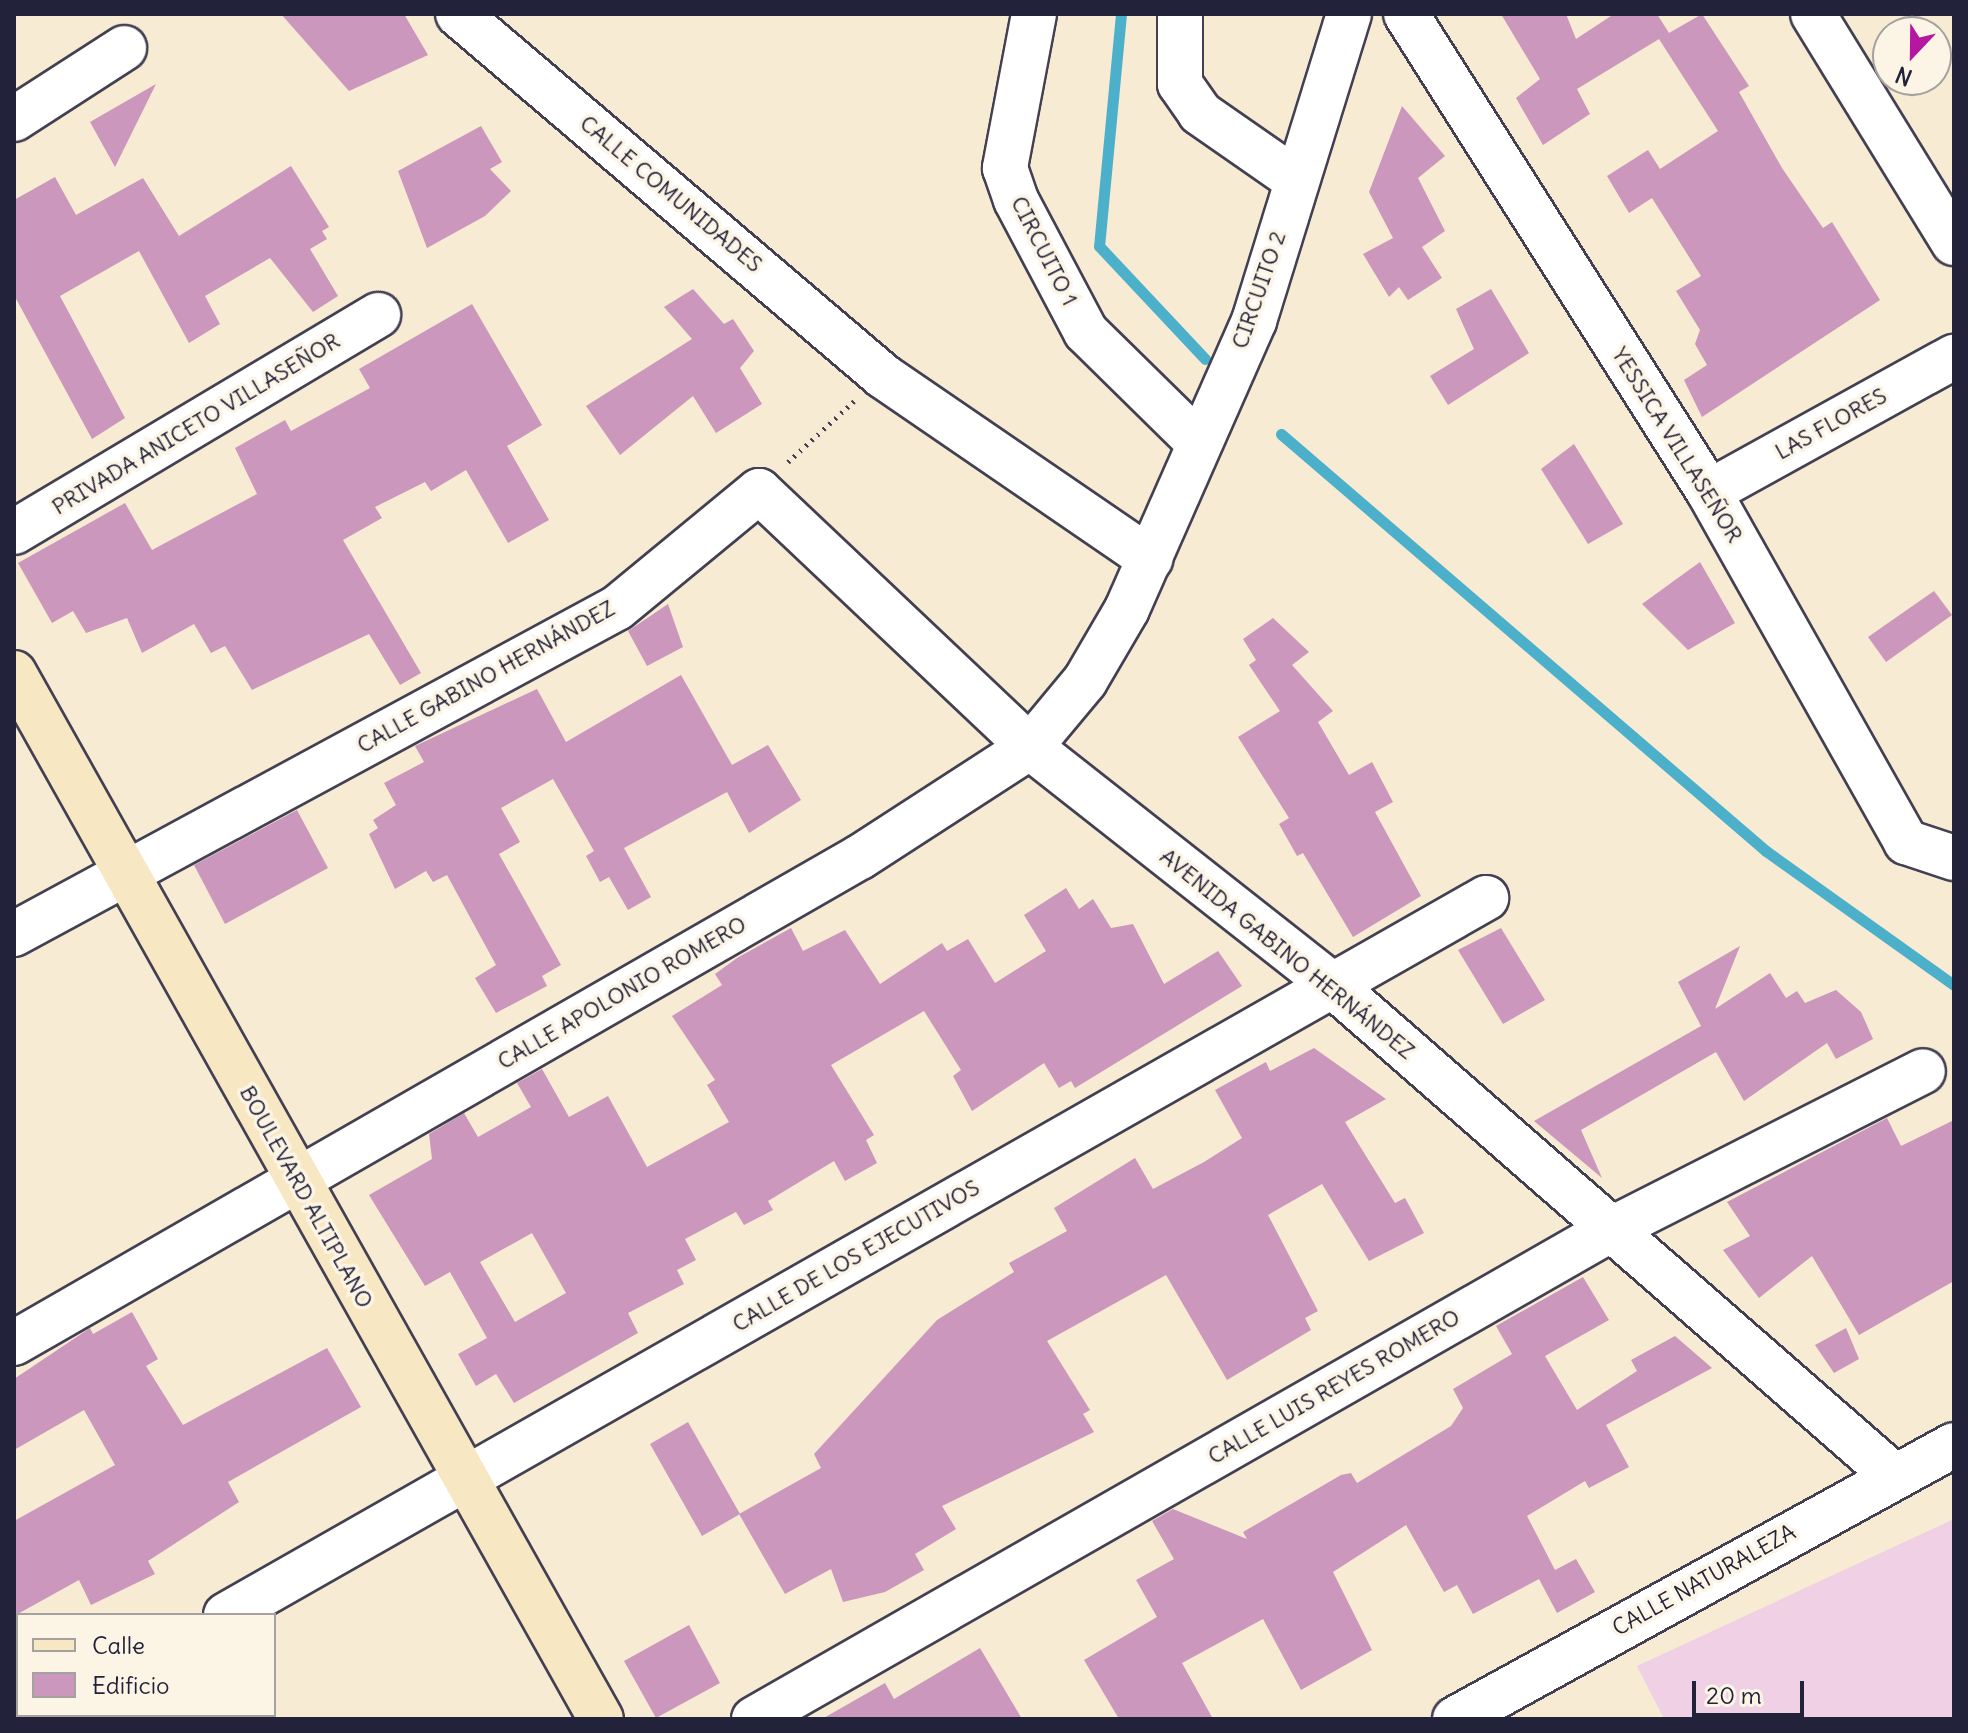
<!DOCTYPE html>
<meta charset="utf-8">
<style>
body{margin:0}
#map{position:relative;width:1968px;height:1733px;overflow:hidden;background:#f7ebd3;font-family:Delius,sans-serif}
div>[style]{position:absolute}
.built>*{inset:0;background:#f0d0e5}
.stream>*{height:11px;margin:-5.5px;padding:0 5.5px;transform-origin:5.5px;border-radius:5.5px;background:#4cb0cb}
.building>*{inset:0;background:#cb97bc}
.path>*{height:5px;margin-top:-2.5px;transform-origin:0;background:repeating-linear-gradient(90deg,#424052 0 2px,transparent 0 8px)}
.roads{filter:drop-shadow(2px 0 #424052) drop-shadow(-2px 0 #424052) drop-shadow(0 2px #424052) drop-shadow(0 -2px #424052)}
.street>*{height:44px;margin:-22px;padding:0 22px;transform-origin:22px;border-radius:22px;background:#fff}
.secondary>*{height:44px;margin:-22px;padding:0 22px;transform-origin:22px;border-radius:22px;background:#f8e7c3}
span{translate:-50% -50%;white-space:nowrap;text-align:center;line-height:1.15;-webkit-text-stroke:7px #fcf5e5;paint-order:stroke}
.street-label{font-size:22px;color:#22223b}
.frame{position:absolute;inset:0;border:16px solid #22223b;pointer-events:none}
.legend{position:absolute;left:16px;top:1613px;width:260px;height:104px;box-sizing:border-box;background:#fcf5e5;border:2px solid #a5a1a1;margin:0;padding:10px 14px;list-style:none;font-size:24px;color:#22223b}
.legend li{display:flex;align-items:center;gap:16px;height:40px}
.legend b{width:40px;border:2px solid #a5a1a1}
.north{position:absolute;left:1872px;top:16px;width:80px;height:80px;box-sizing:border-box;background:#fcf5e5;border:2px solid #a5a1a1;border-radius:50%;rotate:202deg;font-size:22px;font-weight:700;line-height:32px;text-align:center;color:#22223b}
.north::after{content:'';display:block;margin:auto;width:28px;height:36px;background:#b5179e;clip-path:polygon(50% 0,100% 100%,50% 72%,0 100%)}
.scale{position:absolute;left:1692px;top:1681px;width:112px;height:36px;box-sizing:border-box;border:4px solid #22223b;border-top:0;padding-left:10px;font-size:24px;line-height:28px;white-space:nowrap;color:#22223b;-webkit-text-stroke:6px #fcf5e5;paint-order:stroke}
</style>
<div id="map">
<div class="built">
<i style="clip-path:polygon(1954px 1519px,1954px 1719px,1664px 1719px,1637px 1666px)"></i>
</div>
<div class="stream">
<i style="left:1121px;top:14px;width:233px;rotate:95.4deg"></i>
<i style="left:1099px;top:246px;width:155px;rotate:46.8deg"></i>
<i style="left:1281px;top:434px;width:640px;rotate:40.69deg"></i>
<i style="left:1766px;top:851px;width:231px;rotate:35.5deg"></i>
</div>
<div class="building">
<i style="clip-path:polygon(281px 14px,404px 14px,428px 55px,349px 91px)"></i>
<i style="clip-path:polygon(1501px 14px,1566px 14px,1576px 39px,1614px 14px,1657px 14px,1669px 33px,1702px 14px,1749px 86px,1739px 92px,1782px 168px,1823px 228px,1832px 222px,1880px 300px,1702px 417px,1684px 380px,1707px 365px,1695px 344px,1700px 330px,1676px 291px,1701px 276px,1652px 198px,1629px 213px,1607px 176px,1648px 150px,1660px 169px,1718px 131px,1659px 39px,1577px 89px,1590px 114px,1543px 145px,1516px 98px,1540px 79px)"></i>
<i style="clip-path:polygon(156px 84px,115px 167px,90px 122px)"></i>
<i style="clip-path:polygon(1402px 106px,1445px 156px,1418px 178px,1445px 231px,1422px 247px,1442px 278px,1408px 300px,1399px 287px,1389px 297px,1363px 254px,1393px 238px,1369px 192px)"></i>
<i style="clip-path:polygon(481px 126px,502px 162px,490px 169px,511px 191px,485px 216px,427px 248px,398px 171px)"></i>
<i style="clip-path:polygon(291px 166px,329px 227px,322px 231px,327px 239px,310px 249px,338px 296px,313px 312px,270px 258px,205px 296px,220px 324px,189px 343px,139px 251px,60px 296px,125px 418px,92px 439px,14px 295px,14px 200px,55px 177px,76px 215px,143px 178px,179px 236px)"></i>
<i style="clip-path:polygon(693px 289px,724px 324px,733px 319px,754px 351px,740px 368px,762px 404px,716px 433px,693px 396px,620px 455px,586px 406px,692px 339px,664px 307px)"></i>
<i style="clip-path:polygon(1491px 289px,1529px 353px,1448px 405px,1430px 376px,1474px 349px,1456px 309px)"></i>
<i style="clip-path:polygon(472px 304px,542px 425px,507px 446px,549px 520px,508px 543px,466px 470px,431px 491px,425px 482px,375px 507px,382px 518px,343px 540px,421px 673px,400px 685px,369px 634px,252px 690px,225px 646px,211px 653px,194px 624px,142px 653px,127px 618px,86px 633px,73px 611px,52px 623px,18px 563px,125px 503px,152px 550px,257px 494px,235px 448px,285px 420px,291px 431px,370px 388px,359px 369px)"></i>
<i style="clip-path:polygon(1574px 444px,1623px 524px,1588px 544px,1541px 469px)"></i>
<i style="clip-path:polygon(1700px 562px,1735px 623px,1688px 650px,1642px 604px)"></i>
<i style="clip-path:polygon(1934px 591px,1952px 615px,1886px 662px,1868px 637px)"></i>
<i style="clip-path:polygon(668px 604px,683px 647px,647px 666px,628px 631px)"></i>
<i style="clip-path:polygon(1273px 618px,1309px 652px,1292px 665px,1333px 711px,1318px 722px,1349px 775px,1372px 762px,1393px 802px,1375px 812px,1421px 896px,1353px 937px,1303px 853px,1297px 856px,1279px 824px,1289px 818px,1238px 737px,1280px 711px,1249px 665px,1256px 660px,1243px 639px)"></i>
<i style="clip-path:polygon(681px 675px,732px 765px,768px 745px,801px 800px,749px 833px,727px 792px,624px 848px,651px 897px,628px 910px,609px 877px,600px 882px,586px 856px,594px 851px,553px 779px,501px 808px,520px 842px,499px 854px,561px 965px,542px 976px,547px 986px,496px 1013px,475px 978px,496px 965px,447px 875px,433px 882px,426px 871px,395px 889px,369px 834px,378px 828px,373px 820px,396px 805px,384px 783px,424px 762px,415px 746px,537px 689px,566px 742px)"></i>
<i style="clip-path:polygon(297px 810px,328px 868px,225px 924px,194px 865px)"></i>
<i style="clip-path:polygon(evenodd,1066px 888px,1079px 909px,1093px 899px,1111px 928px,1133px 924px,1164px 984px,1218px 951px,1242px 986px,1075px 1088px,1071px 1081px,1059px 1088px,1044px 1063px,972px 1111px,953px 1076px,961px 1070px,924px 1011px,831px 1065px,874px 1135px,866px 1140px,877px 1163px,845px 1181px,834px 1161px,768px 1201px,773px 1210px,744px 1225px,736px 1212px,685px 1239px,696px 1260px,677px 1270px,684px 1284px,628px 1313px,638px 1333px,514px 1403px,496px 1374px,476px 1386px,458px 1354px,487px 1338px,450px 1272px,425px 1286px,369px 1195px,432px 1159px,429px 1134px,464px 1113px,478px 1137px,531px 1107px,517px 1083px,542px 1069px,569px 1117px,608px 1096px,647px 1167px,729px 1122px,707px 1085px,715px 1080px,672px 1016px,722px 985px,715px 974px,737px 958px,791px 928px,803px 951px,845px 930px,880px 984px,942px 943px,947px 951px,968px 939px,995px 983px,1046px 951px,1024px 915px,1066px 888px,532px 1233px,566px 1293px,515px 1322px,480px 1262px,532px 1233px)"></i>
<i style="clip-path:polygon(1501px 928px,1545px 1000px,1503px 1024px,1458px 950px)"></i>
<i style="clip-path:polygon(1740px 946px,1715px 1009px,1770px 973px,1786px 998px,1797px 991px,1805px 1003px,1836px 990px,1861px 1012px,1873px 1039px,1836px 1059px,1827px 1043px,1744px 1101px,1716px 1052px,1581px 1130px,1602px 1178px,1534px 1121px,1701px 1026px,1678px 982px)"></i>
<i style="clip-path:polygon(1314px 1048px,1386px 1099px,1345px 1122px,1395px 1203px,1405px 1198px,1424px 1233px,1369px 1261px,1322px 1184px,1268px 1215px,1318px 1311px,1305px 1318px,1311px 1330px,1227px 1380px,1166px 1275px,1047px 1341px,1090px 1410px,1083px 1414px,1094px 1432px,942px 1506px,956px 1529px,915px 1554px,924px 1570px,885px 1592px,843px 1602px,831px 1569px,785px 1594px,739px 1514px,821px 1468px,814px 1454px,937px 1320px,1014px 1272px,1009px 1263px,1067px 1231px,1054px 1208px,1135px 1158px,1153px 1189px,1204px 1162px,1242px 1138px,1215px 1090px,1266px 1062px,1270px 1071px)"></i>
<i style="clip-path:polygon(1887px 1118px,1901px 1146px,1954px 1120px,1954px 1281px,1859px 1335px,1812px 1256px,1759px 1298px,1723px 1250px,1750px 1236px,1727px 1202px)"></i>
<i style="clip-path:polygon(1583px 1277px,1609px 1320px,1545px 1356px,1577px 1410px,1637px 1371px,1631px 1360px,1675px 1336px,1712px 1368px,1606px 1425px,1629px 1467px,1589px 1488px,1585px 1481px,1527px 1516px,1555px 1570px,1576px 1559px,1595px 1592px,1557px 1613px,1539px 1579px,1473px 1614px,1457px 1585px,1444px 1592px,1406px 1525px,1333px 1572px,1372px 1650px,1301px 1690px,1263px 1619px,1182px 1663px,1213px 1719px,1119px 1719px,1084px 1660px,1157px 1617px,1136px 1580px,1174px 1559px,1152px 1521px,1173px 1509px,1247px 1539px,1243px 1532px,1341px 1475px,1351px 1473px,1357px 1483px,1451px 1426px,1463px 1408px,1453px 1389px,1512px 1354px,1496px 1326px)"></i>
<i style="clip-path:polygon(132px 1312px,158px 1359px,146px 1366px,183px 1425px,327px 1348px,361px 1407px,228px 1482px,239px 1502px,148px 1561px,155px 1574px,91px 1605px,79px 1580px,14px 1616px,14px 1521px,115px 1465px,84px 1410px,14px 1450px,14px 1379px,90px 1328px,93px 1334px)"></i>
<i style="clip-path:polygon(1846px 1328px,1859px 1359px,1834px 1373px,1815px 1345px)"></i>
<i style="clip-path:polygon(688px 1422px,740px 1514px,702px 1536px,650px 1444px)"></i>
<i style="clip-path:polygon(689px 1625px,720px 1683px,656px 1718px,624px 1661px)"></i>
<i style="clip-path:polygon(980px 1648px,1022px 1719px,822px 1719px,885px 1683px,894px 1699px)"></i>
</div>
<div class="path">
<i style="left:788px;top:462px;width:90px;rotate:-42.7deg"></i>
</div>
<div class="roads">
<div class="street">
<i style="left:458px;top:14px;width:558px;rotate:40.42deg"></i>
<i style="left:883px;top:376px;width:324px;rotate:34.4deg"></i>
<i style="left:1034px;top:14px;width:157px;rotate:100.7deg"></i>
<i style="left:1005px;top:168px;width:34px;rotate:71deg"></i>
<i style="left:1016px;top:200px;width:149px;rotate:62.1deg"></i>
<i style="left:1086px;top:332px;width:157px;rotate:44.5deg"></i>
<i style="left:1180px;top:14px;width:70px;rotate:90deg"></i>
<i style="left:1180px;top:84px;width:35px;rotate:55deg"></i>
<i style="left:1200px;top:113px;width:116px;rotate:34.8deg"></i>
<i style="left:1406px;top:14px;width:566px;rotate:57.63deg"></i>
<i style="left:1709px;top:492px;width:402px;rotate:60.6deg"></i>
<i style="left:1906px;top:842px;width:51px;rotate:18.4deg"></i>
<i style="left:1813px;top:14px;width:269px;rotate:58.4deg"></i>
<i style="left:14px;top:119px;width:131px;rotate:-32.8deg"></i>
<i style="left:1709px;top:492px;width:280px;rotate:-28.9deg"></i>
<i style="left:14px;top:532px;width:424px;rotate:-30.8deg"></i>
<i style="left:14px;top:934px;width:685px;rotate:-28.4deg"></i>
<i style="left:617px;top:608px;width:184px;rotate:-39.5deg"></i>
<i style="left:759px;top:491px;width:373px;rotate:43.4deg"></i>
<i style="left:1030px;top:747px;width:383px;rotate:38.2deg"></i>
<i style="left:1331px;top:984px;width:746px;rotate:41.14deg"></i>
<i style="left:14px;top:1343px;width:976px;rotate:-29.88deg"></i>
<i style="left:860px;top:857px;width:202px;rotate:-32.9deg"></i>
<i style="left:1030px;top:747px;width:86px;rotate:-50.2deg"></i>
<i style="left:1085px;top:681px;width:83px;rotate:-59.7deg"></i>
<i style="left:1127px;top:609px;width:315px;rotate:-66.2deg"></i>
<i style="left:1254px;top:321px;width:321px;rotate:-72.8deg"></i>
<i style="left:226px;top:1615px;width:1450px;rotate:-29.64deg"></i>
<i style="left:42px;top:1719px;width:8px;rotate:-30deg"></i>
<i style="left:754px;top:1719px;width:984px;rotate:-29.74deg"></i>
<i style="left:1608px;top:1231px;width:353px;rotate:-26.9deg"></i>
<i style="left:1455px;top:1719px;width:569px;rotate:-28.77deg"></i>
</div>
<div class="secondary">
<i style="left:14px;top:673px;width:1199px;rotate:60.7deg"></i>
</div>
</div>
<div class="street-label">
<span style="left:671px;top:194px;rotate:40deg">CALLE COMUNIDADES</span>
<span style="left:1044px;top:251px;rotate:63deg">CIRCUITO 1</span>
<span style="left:1259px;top:290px;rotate:-71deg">CIRCUITO 2</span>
<span style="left:196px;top:424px;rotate:-31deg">PRIVADA ANICETO VILLASEÑOR</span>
<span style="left:1831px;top:424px;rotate:-29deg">LAS FLORES</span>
<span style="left:1677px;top:445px;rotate:58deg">YESSICA VILLASEÑOR</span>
<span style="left:486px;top:677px;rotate:-29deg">CALLE GABINO HERNÁNDEZ</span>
<span style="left:1287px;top:954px;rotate:39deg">AVENIDA GABINO HERNÁNDEZ</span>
<span style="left:622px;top:993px;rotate:-30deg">CALLE APOLONIO ROMERO</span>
<span style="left:306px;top:1197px;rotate:61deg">BOULEVARD ALTIPLANO</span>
<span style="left:856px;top:1256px;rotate:-30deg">CALLE DE LOS EJECUTIVOS</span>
<span style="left:1334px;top:1387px;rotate:-30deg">CALLE LUIS REYES ROMERO</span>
<span style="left:1704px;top:1580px;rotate:-29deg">CALLE NATURALEZA</span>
</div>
<div class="frame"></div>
<ul class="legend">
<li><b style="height:10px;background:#f8e7c3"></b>Calle</li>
<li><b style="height:22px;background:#cb97bc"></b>Edificio</li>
</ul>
<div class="north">N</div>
<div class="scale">20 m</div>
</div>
